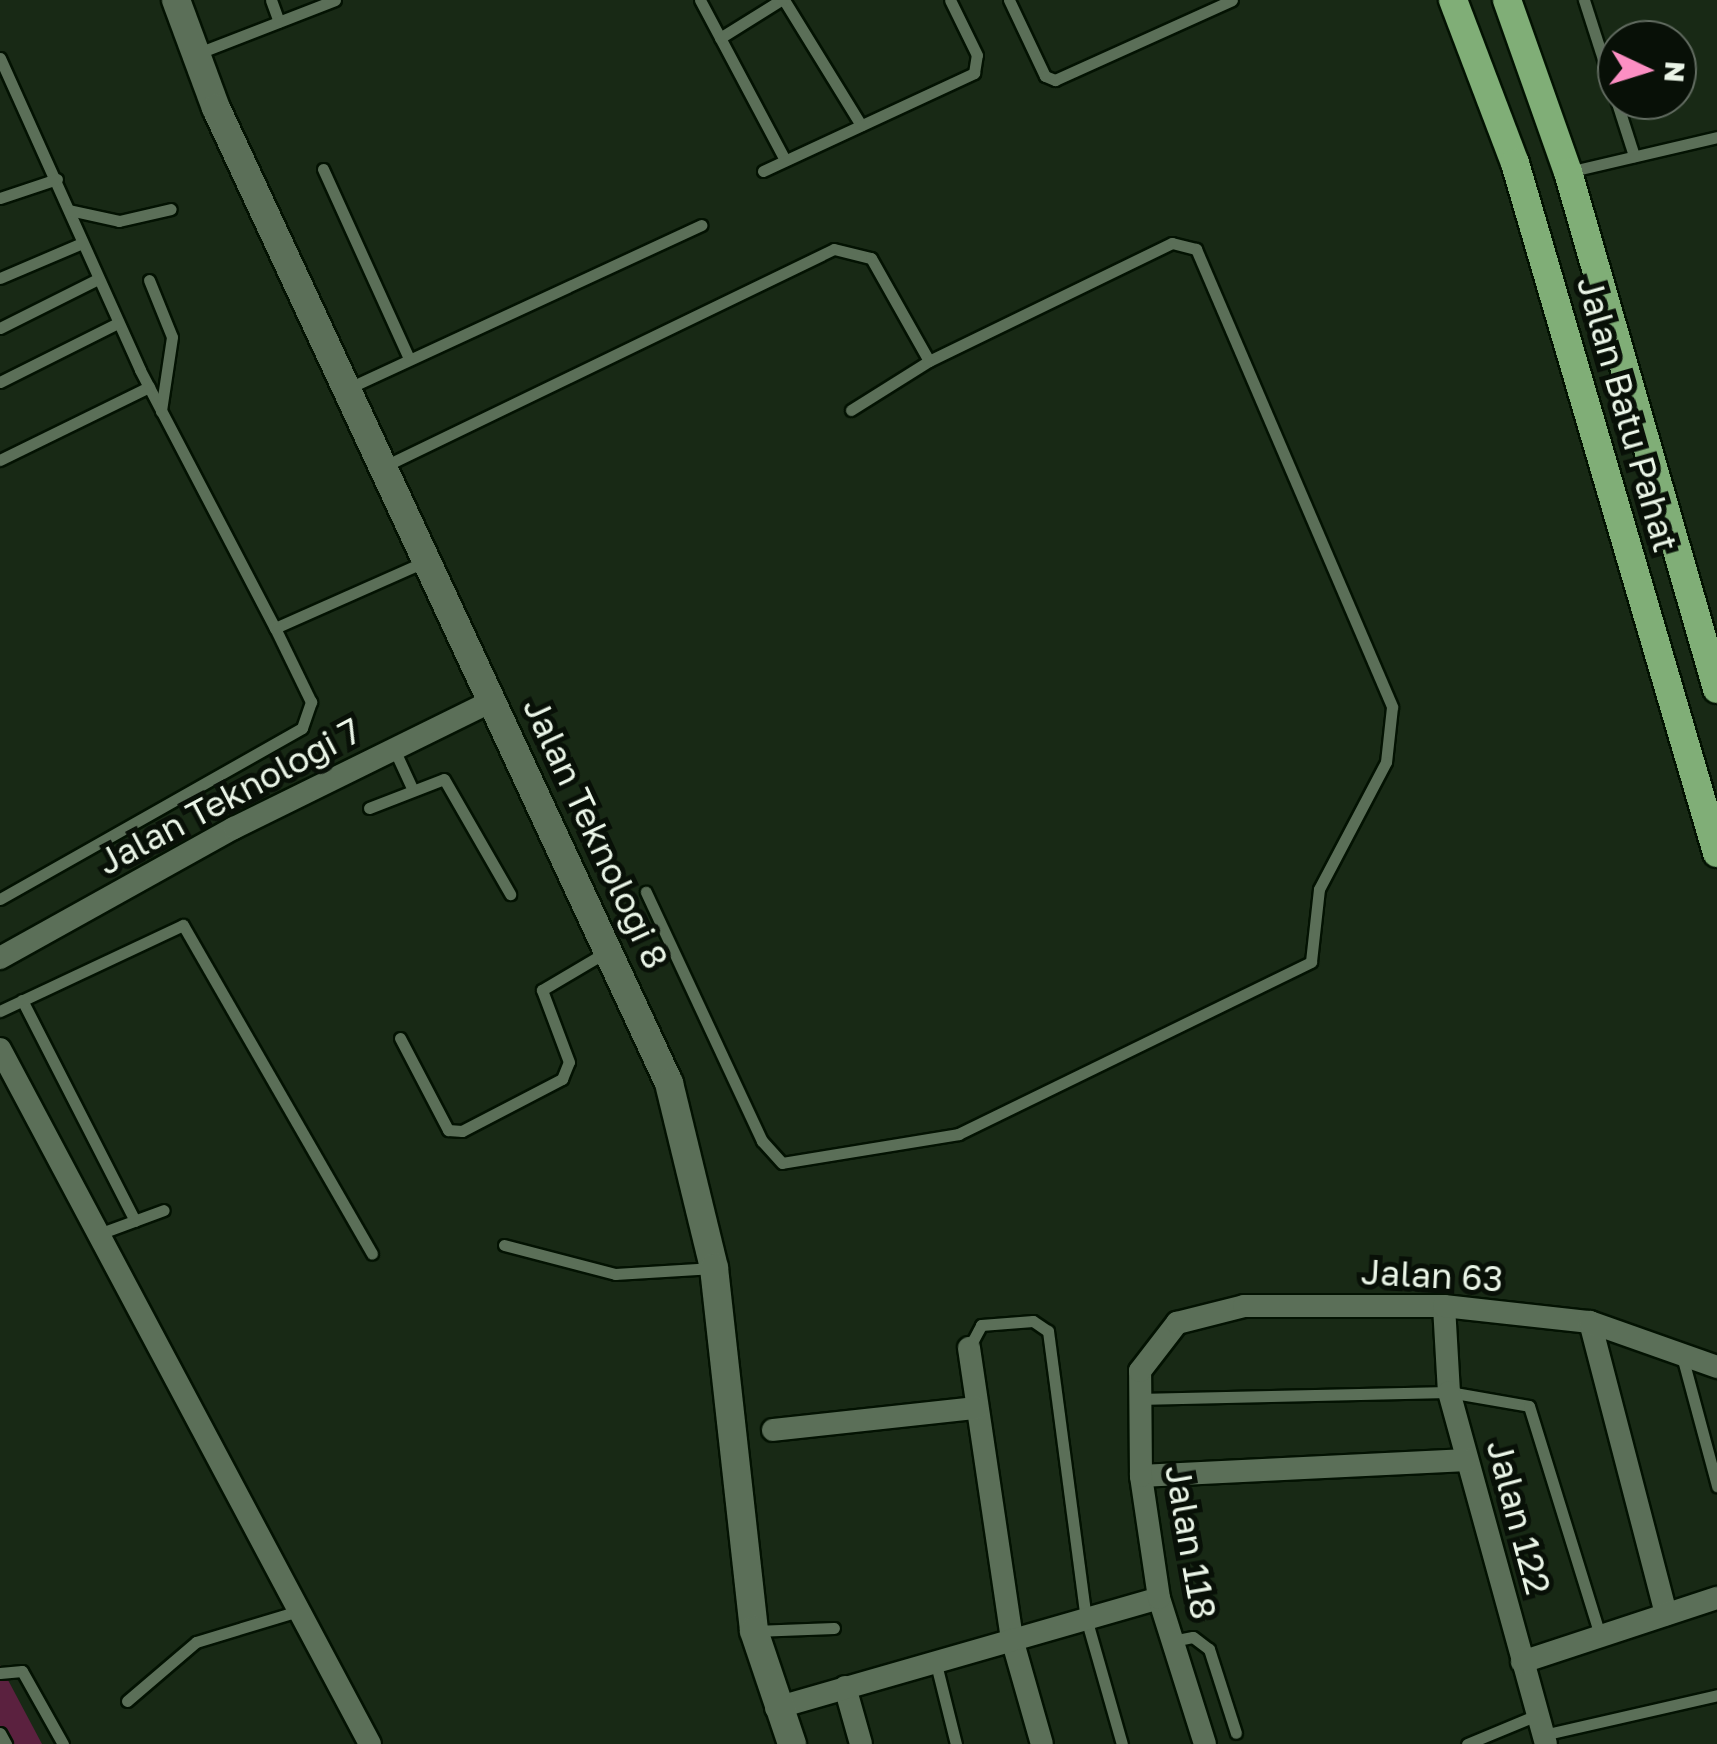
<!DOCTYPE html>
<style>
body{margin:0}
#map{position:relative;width:1717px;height:1744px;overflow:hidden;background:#182915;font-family:"Golos Text",sans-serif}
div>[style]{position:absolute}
.green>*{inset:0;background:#5b213f}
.roads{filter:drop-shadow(2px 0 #031202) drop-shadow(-2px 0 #031202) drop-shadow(0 2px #031202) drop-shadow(0 -2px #031202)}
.service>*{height:11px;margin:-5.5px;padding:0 5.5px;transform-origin:5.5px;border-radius:5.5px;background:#5b6f58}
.minor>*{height:22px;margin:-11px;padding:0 11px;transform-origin:11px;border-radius:11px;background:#5b6f58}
.tertiary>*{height:28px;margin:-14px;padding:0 14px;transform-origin:14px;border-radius:14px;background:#5b6f58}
.trunk>*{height:28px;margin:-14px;padding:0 14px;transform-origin:14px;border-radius:14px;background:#80ae77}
span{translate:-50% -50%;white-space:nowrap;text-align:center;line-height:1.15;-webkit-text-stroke:10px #081007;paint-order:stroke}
.street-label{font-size:35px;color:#eaf5e7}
.north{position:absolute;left:1597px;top:20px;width:100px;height:100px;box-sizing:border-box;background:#081007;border:2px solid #626c61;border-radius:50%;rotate:94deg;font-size:28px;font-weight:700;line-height:40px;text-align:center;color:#eaf5e7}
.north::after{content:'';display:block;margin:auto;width:35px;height:45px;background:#fc8fc3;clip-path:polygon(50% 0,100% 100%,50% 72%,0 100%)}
</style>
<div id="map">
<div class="green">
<i style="clip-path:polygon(0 1665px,42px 1744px,0 1744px)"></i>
</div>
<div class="roads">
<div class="service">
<i style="left:271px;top:0;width:23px;rotate:70deg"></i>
<i style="left:700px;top:0;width:181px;rotate:62deg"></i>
<i style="left:784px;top:0;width:147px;rotate:58.4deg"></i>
<i style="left:1009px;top:0;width:84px;rotate:64.7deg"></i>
<i style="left:1045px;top:76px;width:11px;rotate:22deg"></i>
<i style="left:1055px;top:80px;width:194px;rotate:-24.3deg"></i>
<i style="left:1584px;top:0;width:164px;rotate:72.2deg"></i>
<i style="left:720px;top:38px;width:72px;rotate:-31.9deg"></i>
<i style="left:196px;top:54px;width:149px;rotate:-21.2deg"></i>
<i style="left:0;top:58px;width:342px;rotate:65.8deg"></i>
<i style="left:140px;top:370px;width:291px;rotate:62.4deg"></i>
<i style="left:275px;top:628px;width:163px;rotate:-23.9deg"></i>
<i style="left:323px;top:169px;width:209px;rotate:65.6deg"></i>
<i style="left:763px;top:171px;width:233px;rotate:-24.9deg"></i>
<i style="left:974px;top:73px;width:18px;rotate:-81deg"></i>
<i style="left:977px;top:55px;width:61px;rotate:-116.1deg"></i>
<i style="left:1568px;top:172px;width:153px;rotate:-13.2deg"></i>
<i style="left:0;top:198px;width:60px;rotate:-18.4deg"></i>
<i style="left:69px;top:210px;width:51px;rotate:12.4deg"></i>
<i style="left:119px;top:221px;width:53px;rotate:-13deg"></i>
<i style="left:0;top:278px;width:89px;rotate:-23.1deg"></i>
<i style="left:149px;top:280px;width:61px;rotate:68deg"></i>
<i style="left:172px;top:337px;width:75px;rotate:98.5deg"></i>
<i style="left:0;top:328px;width:110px;rotate:-26.6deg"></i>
<i style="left:0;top:382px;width:132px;rotate:-26.6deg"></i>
<i style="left:351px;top:387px;width:386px;rotate:-24.8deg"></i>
<i style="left:851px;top:410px;width:92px;rotate:-32.1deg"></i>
<i style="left:0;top:460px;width:166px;rotate:-26.1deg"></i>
<i style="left:387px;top:465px;width:496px;rotate:-25.8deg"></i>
<i style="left:834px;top:249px;width:38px;rotate:14deg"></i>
<i style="left:871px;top:258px;width:118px;rotate:60.6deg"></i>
<i style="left:929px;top:361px;width:270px;rotate:-25.9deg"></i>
<i style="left:1172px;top:243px;width:25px;rotate:14deg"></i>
<i style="left:1196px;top:249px;width:498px;rotate:66.8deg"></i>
<i style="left:1392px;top:707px;width:55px;rotate:96.2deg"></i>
<i style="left:1386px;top:762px;width:144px;rotate:117.8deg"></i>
<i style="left:1319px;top:889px;width:73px;rotate:96.3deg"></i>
<i style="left:1311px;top:962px;width:392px;rotate:154deg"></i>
<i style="left:959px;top:1134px;width:179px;rotate:170.7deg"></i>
<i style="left:782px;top:1163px;width:30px;rotate:-132deg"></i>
<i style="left:762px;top:1141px;width:275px;rotate:-115deg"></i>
<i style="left:394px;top:749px;width:41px;rotate:65.3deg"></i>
<i style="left:369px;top:808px;width:80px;rotate:-21.1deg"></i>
<i style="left:444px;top:779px;width:133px;rotate:60.1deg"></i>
<i style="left:0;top:899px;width:347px;rotate:-29.5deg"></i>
<i style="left:302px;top:728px;width:28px;rotate:-71deg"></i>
<i style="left:311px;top:702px;width:82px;rotate:-115.9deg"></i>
<i style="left:22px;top:1000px;width:248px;rotate:62.9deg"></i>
<i style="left:0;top:1011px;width:202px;rotate:-25.2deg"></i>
<i style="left:183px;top:925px;width:379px;rotate:60.1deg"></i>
<i style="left:400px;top:1038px;width:104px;rotate:62.4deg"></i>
<i style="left:448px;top:1130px;width:14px;rotate:4deg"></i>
<i style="left:462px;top:1131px;width:113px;rotate:-27.5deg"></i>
<i style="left:562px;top:1079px;width:18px;rotate:-68deg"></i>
<i style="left:569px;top:1062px;width:77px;rotate:-110.6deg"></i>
<i style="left:542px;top:990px;width:77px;rotate:-30.6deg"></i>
<i style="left:96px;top:1235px;width:72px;rotate:-20.2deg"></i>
<i style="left:504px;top:1245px;width:115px;rotate:14.6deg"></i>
<i style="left:615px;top:1274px;width:99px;rotate:-3.5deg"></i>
<i style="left:969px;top:1348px;width:26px;rotate:-62deg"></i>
<i style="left:981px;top:1325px;width:52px;rotate:-4.4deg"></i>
<i style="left:1033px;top:1321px;width:18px;rotate:34deg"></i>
<i style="left:1048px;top:1331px;width:290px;rotate:82.5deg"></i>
<i style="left:1086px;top:1618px;width:131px;rotate:74.1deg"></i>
<i style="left:1682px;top:1356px;width:135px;rotate:74.9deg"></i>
<i style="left:1137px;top:1399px;width:312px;rotate:-1.3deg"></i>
<i style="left:1449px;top:1392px;width:81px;rotate:9.9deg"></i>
<i style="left:1529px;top:1406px;width:241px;rotate:72.8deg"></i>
<i style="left:754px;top:1631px;width:80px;rotate:-2.1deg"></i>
<i style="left:1172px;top:1641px;width:21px;rotate:-11deg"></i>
<i style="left:1193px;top:1637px;width:20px;rotate:37deg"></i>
<i style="left:1209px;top:1649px;width:88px;rotate:72.2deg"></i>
<i style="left:935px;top:1660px;width:87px;rotate:76deg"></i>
<i style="left:0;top:1673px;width:22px;rotate:-5deg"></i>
<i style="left:22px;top:1671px;width:84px;rotate:60.7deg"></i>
<i style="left:127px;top:1701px;width:91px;rotate:-40.5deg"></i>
<i style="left:196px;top:1642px;width:107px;rotate:-16.9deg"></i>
<i style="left:0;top:1733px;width:13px;rotate:61deg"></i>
<i style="left:1543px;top:1735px;width:179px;rotate:-12.9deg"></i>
<i style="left:1467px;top:1744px;width:76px;rotate:-22.5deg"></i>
</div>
<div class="minor">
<i style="left:0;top:958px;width:268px;rotate:-29.1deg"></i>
<i style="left:234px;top:828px;width:288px;rotate:-26.2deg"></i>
<i style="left:0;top:1049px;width:787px;rotate:61.97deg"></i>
<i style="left:1444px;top:1306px;width:86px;rotate:86.7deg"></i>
<i style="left:1449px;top:1392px;width:365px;rotate:74.6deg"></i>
<i style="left:1590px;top:1322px;width:302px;rotate:75.4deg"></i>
<i style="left:969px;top:1348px;width:294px;rotate:81.6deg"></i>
<i style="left:1012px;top:1639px;width:109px;rotate:74.1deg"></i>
<i style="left:773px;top:1430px;width:205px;rotate:-6.2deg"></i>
<i style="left:1141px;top:1476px;width:326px;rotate:-2.8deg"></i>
<i style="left:1522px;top:1662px;width:205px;rotate:-18.2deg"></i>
<i style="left:845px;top:1687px;width:59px;rotate:74.3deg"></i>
<i style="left:776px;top:1708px;width:398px;rotate:-16deg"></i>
<i style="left:1205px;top:1744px;width:153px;rotate:-107.5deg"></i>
<i style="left:1159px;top:1598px;width:123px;rotate:-98.4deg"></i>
<i style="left:1141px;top:1476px;width:105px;rotate:-90.5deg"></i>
<i style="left:1140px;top:1371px;width:61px;rotate:-52.4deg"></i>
<i style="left:1177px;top:1323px;width:69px;rotate:-14.2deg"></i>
<i style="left:1244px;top:1306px;width:200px"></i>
<i style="left:1444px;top:1306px;width:147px;rotate:6.3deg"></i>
<i style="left:1590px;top:1322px;width:135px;rotate:19.5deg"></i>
</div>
<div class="tertiary">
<i style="left:176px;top:0;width:115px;rotate:69.7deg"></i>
<i style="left:216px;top:108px;width:1075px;rotate:65.08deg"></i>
<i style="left:669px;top:1083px;width:190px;rotate:76.3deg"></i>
<i style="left:714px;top:1268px;width:365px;rotate:83.7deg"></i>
<i style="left:754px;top:1631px;width:119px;rotate:71.4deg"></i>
</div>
<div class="trunk">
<i style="left:1453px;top:0;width:174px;rotate:69.2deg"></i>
<i style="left:1515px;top:163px;width:719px;rotate:73.68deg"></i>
<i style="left:1507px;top:0;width:182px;rotate:70.5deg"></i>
<i style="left:1568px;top:172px;width:538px;rotate:73.92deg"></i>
</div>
</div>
<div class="street-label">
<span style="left:1628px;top:414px;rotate:74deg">Jalan Batu Pahat</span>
<span style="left:229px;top:796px;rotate:-28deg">Jalan Teknologi 7</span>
<span style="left:596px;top:833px;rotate:65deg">Jalan Teknologi 8</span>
<span style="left:1432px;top:1275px;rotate:3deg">Jalan 63</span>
<span style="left:1519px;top:1517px;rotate:75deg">Jalan 122</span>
<span style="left:1191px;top:1542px;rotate:80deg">Jalan 118</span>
</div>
<div class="north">N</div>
</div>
